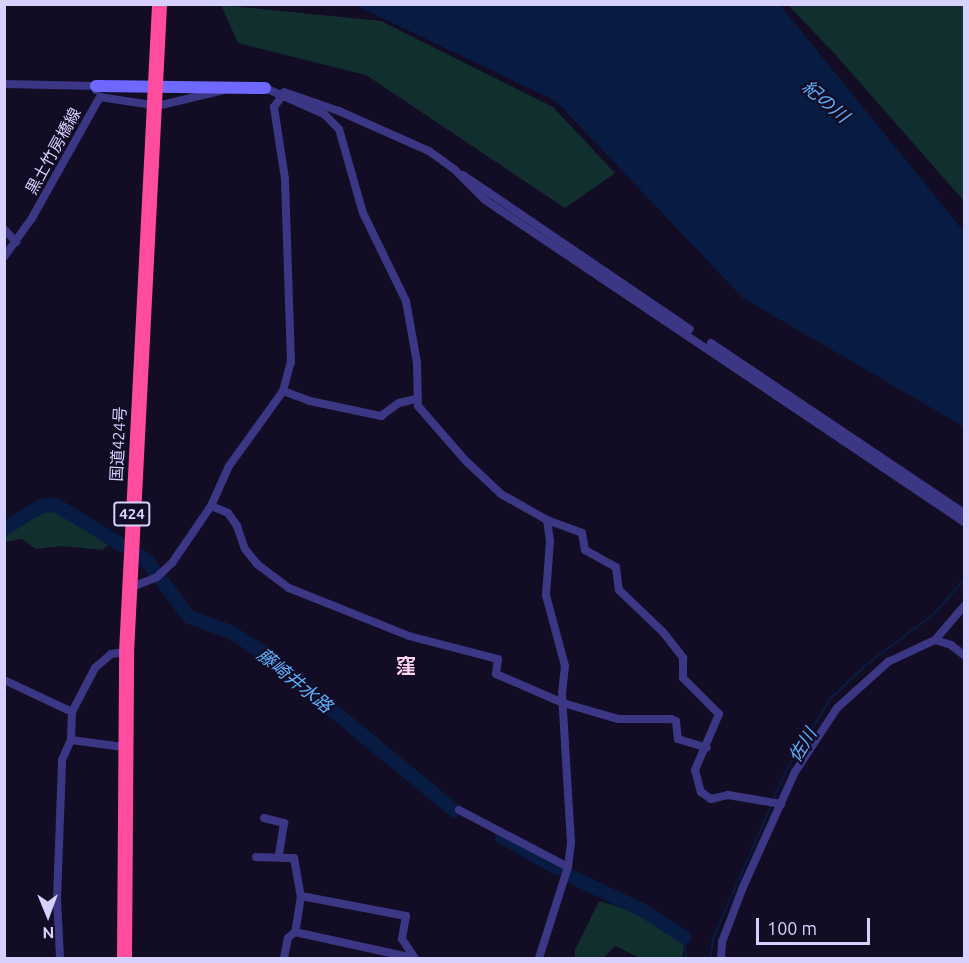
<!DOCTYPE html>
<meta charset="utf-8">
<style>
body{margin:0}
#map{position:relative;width:969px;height:963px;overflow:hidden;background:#120d24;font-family:Ubuntu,"Noto Sans JP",sans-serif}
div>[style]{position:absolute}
.green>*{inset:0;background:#102f2e}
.water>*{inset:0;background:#081c43}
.stream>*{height:2px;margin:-1px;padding:0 1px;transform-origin:1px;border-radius:1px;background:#081c43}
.river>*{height:14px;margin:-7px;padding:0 7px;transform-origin:7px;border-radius:7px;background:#081c43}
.street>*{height:8px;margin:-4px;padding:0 4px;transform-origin:4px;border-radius:4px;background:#3b3785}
.secondary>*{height:12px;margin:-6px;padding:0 6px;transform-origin:6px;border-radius:6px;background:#6f68ff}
.highway>*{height:15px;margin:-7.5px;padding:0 7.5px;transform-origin:7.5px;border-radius:7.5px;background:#ff4c9e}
span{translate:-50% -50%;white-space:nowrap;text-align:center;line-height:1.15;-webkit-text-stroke:4.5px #120d24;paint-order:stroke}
.shield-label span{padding:2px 4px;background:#120d24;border:2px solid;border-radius:4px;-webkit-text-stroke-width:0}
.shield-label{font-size:15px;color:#d7d1ff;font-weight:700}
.street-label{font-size:16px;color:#d7d1ff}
.water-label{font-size:18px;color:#5fb1ff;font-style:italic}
.quarter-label{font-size:20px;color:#ffd3ee;font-weight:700}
.frame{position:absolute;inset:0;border:6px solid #d7d1ff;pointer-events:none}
.north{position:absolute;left:18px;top:885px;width:60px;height:60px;-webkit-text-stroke:4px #120d24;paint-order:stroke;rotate:179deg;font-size:16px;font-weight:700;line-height:24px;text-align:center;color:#d7d1ff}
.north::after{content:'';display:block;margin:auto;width:21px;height:27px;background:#d7d1ff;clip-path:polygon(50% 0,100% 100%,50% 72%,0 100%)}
.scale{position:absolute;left:756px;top:918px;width:114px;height:27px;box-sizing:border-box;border:3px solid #d7d1ff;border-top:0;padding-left:8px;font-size:18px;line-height:21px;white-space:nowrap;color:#d7d1ff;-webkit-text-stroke:4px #120d24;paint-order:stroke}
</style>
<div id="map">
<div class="green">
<i style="clip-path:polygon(221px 5px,381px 21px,553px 107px,615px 173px,565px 208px,366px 75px,238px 43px)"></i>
<i style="clip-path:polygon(788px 5px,964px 5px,964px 201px,833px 52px)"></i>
<i style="clip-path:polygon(53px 509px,61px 511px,112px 542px,102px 550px,63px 546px,36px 549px,22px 539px,5px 542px,5px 535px,40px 511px)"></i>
<i style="clip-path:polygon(599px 901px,640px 913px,679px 936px,684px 946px,682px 958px,640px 958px,615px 946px,603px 958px,575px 958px,575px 950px)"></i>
</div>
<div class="water">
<i style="clip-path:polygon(355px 5px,780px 5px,964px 232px,964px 427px,743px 298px,556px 101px)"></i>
</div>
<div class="stream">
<i style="left:773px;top:800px;width:34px;rotate:-66deg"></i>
<i style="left:787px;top:769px;width:84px;rotate:-58.2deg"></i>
<i style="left:831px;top:698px;width:48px;rotate:-43.3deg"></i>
<i style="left:866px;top:665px;width:85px;rotate:-36.9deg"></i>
<i style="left:934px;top:614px;width:45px;rotate:-48.6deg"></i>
<i style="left:684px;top:937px;width:21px;rotate:85deg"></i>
<i style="left:710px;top:958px;width:22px;rotate:-80deg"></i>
<i style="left:714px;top:936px;width:142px;rotate:-66.3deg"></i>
</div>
<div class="river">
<i style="left:4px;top:529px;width:44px;rotate:-31.9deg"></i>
<i style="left:41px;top:506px;width:15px;rotate:-4deg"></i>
<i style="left:56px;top:505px;width:77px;rotate:31.2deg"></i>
<i style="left:138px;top:555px;width:12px;rotate:35deg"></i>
<i style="left:148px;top:562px;width:69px;rotate:53.3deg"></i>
<i style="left:189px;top:617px;width:45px;rotate:19.7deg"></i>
<i style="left:231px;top:632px;width:37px;rotate:33deg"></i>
<i style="left:262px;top:652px;width:249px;rotate:39.5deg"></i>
<i style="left:502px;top:837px;width:64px;rotate:29.7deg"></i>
<i style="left:570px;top:876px;width:82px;rotate:25.3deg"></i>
<i style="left:644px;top:911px;width:48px;rotate:33deg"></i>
</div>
<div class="street">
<i style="left:4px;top:84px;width:92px;rotate:1.2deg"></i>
<i style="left:96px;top:86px;width:4px;rotate:90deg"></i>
<i style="left:265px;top:88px;width:64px;rotate:23.8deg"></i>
<i style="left:324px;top:114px;width:21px;rotate:45deg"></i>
<i style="left:339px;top:129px;width:87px;rotate:74.1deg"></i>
<i style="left:363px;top:213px;width:98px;rotate:64deg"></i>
<i style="left:406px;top:301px;width:63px;rotate:79.9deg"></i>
<i style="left:417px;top:363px;width:43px;rotate:88.7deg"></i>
<i style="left:418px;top:406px;width:73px;rotate:48.9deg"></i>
<i style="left:466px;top:461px;width:48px;rotate:43.3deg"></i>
<i style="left:501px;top:494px;width:53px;rotate:29.5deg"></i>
<i style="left:547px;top:520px;width:37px;rotate:20deg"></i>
<i style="left:582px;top:533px;width:17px;rotate:80deg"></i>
<i style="left:585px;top:550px;width:35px;rotate:29deg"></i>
<i style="left:616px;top:567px;width:23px;rotate:83deg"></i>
<i style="left:619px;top:590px;width:61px;rotate:43.7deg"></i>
<i style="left:663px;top:632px;width:33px;rotate:52deg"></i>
<i style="left:683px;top:658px;width:20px;rotate:90deg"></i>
<i style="left:683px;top:678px;width:51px;rotate:45deg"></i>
<i style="left:719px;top:714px;width:61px;rotate:113.2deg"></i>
<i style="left:695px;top:770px;width:23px;rotate:75deg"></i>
<i style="left:701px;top:792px;width:12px;rotate:35deg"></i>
<i style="left:711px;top:799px;width:17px;rotate:-13deg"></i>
<i style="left:728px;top:795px;width:54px;rotate:9.6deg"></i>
<i style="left:284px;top:92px;width:58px;rotate:19.1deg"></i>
<i style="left:339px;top:111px;width:98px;rotate:24deg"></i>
<i style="left:429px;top:151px;width:32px;rotate:36deg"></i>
<i style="left:455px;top:170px;width:42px;rotate:45deg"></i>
<i style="left:485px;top:200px;width:577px;rotate:33.91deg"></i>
<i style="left:100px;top:97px;width:47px;rotate:8.7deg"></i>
<i style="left:161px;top:105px;width:66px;rotate:-13.2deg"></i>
<i style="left:463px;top:175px;width:274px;rotate:34.2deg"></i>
<i style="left:4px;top:229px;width:18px;rotate:47deg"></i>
<i style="left:4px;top:257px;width:48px;rotate:-54.3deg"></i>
<i style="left:32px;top:218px;width:139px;rotate:-60.7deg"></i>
<i style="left:711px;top:343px;width:305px;rotate:33.9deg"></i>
<i style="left:283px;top:391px;width:29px;rotate:20deg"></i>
<i style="left:310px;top:401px;width:73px;rotate:11.9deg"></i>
<i style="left:381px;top:416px;width:22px;rotate:-36deg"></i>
<i style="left:399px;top:403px;width:18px;rotate:-13deg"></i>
<i style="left:211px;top:506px;width:18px;rotate:22deg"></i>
<i style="left:228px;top:513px;width:16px;rotate:55deg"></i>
<i style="left:237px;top:526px;width:24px;rotate:71deg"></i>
<i style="left:245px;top:549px;width:19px;rotate:51deg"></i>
<i style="left:257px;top:564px;width:40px;rotate:37deg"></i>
<i style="left:289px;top:588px;width:129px;rotate:21.8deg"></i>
<i style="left:409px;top:636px;width:92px;rotate:14.5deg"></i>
<i style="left:498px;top:659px;width:15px;rotate:98deg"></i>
<i style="left:496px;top:674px;width:73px;rotate:23.4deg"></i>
<i style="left:563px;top:703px;width:57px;rotate:16.2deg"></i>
<i style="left:618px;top:719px;width:53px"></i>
<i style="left:671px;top:719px;width:5px;rotate:22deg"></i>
<i style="left:676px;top:721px;width:18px;rotate:84deg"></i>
<i style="left:678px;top:739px;width:30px;rotate:17deg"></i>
<i style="left:129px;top:588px;width:30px;rotate:-21deg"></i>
<i style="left:157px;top:577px;width:21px;rotate:-43deg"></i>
<i style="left:172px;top:563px;width:69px;rotate:-55.6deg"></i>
<i style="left:211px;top:506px;width:44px;rotate:-65.8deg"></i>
<i style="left:229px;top:466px;width:92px;rotate:-54.2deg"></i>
<i style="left:283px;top:391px;width:30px;rotate:-75deg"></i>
<i style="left:291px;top:362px;width:183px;rotate:-91.9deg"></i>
<i style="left:285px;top:179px;width:73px;rotate:-98.7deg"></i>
<i style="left:274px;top:107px;width:14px;rotate:-54deg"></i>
<i style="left:935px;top:640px;width:17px;rotate:17deg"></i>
<i style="left:951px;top:645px;width:16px;rotate:38deg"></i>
<i style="left:4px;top:680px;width:75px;rotate:25.2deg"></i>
<i style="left:71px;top:740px;width:53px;rotate:7.5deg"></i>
<i style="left:459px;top:810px;width:123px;rotate:27.6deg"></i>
<i style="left:264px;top:818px;width:21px;rotate:14deg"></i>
<i style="left:284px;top:823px;width:33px;rotate:99deg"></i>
<i style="left:256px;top:857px;width:38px;rotate:2deg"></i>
<i style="left:294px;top:858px;width:39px;rotate:80deg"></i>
<i style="left:301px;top:896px;width:36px;rotate:99deg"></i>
<i style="left:301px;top:896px;width:107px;rotate:10.8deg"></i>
<i style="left:406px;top:916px;width:23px;rotate:100deg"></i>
<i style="left:402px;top:939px;width:22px;rotate:56deg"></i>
<i style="left:60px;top:958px;width:59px;rotate:-92.9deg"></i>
<i style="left:57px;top:899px;width:139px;rotate:-87.9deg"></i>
<i style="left:62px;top:760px;width:22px;rotate:-66deg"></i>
<i style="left:71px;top:740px;width:28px;rotate:-88deg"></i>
<i style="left:72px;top:712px;width:50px;rotate:-62.4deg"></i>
<i style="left:95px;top:668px;width:21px;rotate:-41deg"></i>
<i style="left:111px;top:654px;width:15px;rotate:-8deg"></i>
<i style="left:284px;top:958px;width:20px;rotate:-79deg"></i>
<i style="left:288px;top:938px;width:9px;rotate:-41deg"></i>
<i style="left:295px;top:932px;width:121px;rotate:12.4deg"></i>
<i style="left:539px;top:958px;width:96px;rotate:-72.3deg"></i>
<i style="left:568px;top:867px;width:25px;rotate:-83deg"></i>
<i style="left:571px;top:842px;width:148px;rotate:-93.5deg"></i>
<i style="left:562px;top:694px;width:28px;rotate:-84deg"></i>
<i style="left:565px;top:666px;width:73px;rotate:-105deg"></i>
<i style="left:546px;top:595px;width:54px;rotate:-85.8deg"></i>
<i style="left:550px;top:541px;width:21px;rotate:-98deg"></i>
<i style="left:721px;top:958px;width:16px;rotate:-86deg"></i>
<i style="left:722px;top:942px;width:59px;rotate:-69.1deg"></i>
<i style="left:743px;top:887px;width:126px;rotate:-65.7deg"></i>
<i style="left:795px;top:772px;width:77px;rotate:-56.7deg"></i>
<i style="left:837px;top:708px;width:69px;rotate:-42deg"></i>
<i style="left:888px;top:662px;width:52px;rotate:-25.1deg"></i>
<i style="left:935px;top:640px;width:45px;rotate:-49.5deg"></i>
</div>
<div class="secondary">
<i style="left:96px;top:86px;width:169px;rotate:0.7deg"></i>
</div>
<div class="highway">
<i style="left:124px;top:958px;width:306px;rotate:-89.6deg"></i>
<i style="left:126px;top:652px;width:649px;rotate:-87.08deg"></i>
</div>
<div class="shield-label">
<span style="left:132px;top:514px">424</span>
</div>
<div class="street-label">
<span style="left:53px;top:151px;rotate:-61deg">黒土竹房橋線</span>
<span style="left:118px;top:444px;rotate:-87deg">国道424号</span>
</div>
<div class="water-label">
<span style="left:826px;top:101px;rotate:40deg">紀の川</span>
<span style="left:295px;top:680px;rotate:39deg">藤崎井水路</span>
<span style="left:802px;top:745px;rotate:-59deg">佐川</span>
</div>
<div class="quarter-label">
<span style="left:406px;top:665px">窪</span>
</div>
<div class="frame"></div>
<div class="north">N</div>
<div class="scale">100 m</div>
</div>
